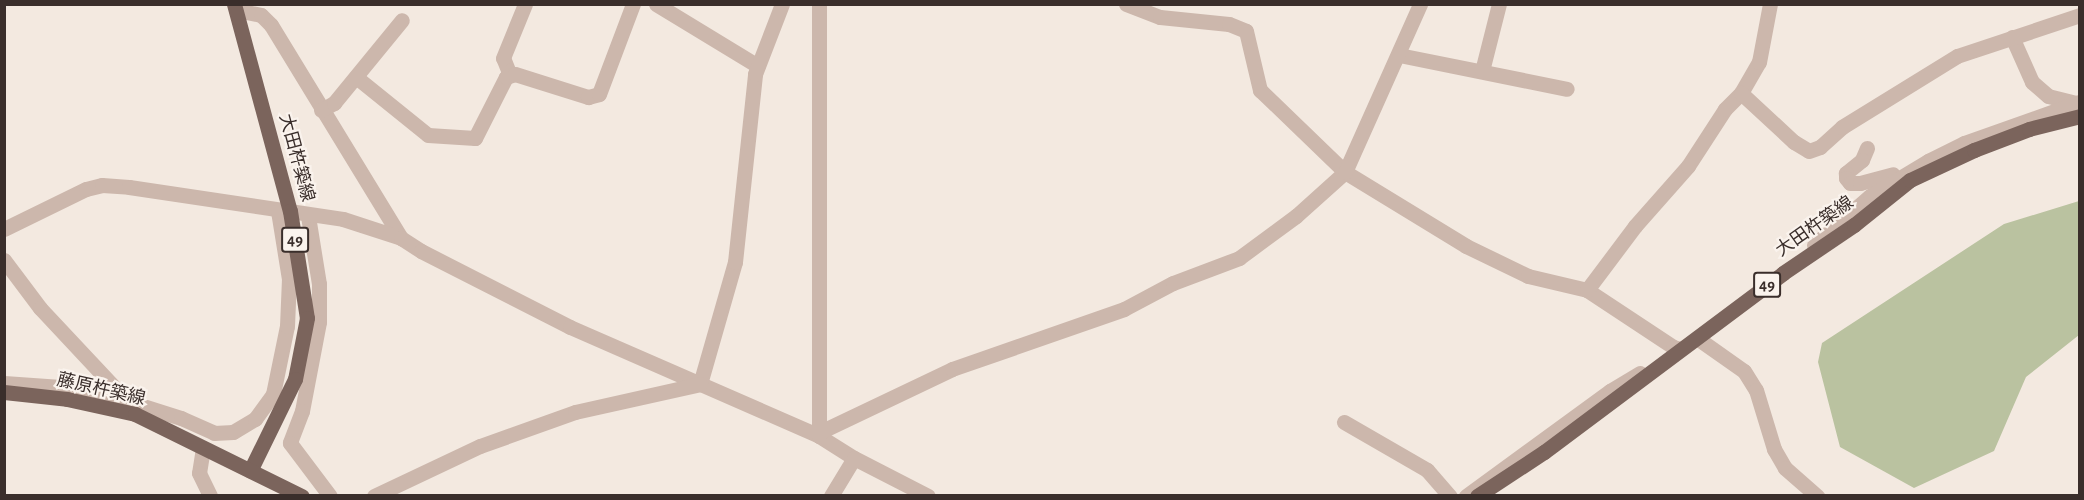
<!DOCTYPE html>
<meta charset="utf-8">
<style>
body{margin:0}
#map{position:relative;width:2084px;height:500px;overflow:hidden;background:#f3e9e0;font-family:"Alegreya Sans","Noto Sans JP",sans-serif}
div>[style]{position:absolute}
.green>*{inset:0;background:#bac2a0}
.minor>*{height:15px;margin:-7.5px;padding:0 7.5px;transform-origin:7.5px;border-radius:7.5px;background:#ccb7ac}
.major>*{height:15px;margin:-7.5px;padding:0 7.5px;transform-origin:7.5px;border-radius:7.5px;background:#7b645c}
span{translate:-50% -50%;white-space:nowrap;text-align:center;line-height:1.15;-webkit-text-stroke:4.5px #faf3ed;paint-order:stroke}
.shield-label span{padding:2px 4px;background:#faf3ed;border:2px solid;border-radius:4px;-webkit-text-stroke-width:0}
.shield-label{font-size:16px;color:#3a2e2b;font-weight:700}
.street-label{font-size:18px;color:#3a2e2b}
.frame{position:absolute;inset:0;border:6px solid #3a2e2b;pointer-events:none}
</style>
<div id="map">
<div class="green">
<i style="clip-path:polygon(2079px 201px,2079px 335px,2026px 377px,1994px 451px,1914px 488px,1840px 447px,1818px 362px,1822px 343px,2004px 224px)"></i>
</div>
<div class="minor">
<i style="left:656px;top:4px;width:119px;rotate:31.3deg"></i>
<i style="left:1126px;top:4px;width:36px;rotate:21deg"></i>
<i style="left:1160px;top:17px;width:69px;rotate:5.8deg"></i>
<i style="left:1229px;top:24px;width:18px;rotate:22deg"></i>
<i style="left:1246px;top:31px;width:61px;rotate:76.7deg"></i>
<i style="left:1260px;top:90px;width:118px;rotate:44deg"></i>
<i style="left:1345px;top:172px;width:142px;rotate:31.4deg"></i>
<i style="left:1466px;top:246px;width:69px;rotate:25.8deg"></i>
<i style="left:1528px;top:276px;width:61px;rotate:13.3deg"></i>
<i style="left:1587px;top:290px;width:103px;rotate:33.5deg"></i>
<i style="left:1673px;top:347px;width:8px;rotate:14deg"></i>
<i style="left:236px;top:10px;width:25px;rotate:11deg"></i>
<i style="left:261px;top:15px;width:14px;rotate:45deg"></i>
<i style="left:271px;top:25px;width:250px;rotate:58.6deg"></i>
<i style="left:2012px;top:37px;width:49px;rotate:66deg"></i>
<i style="left:2032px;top:82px;width:21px;rotate:41deg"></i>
<i style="left:2048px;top:96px;width:30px;rotate:14deg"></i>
<i style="left:1399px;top:55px;width:171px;rotate:11.4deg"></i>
<i style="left:1482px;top:71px;width:69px;rotate:-75.8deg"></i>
<i style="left:510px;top:75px;width:18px;rotate:-112deg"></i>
<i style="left:503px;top:58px;width:58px;rotate:-67.8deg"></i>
<i style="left:356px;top:77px;width:92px;rotate:38.9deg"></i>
<i style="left:428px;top:135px;width:47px;rotate:3.7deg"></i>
<i style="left:475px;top:138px;width:68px;rotate:-63.1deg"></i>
<i style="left:506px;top:77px;width:9px;rotate:-18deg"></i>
<i style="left:515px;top:74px;width:77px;rotate:17.5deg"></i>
<i style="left:588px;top:97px;width:11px;rotate:-15deg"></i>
<i style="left:599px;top:94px;width:96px;rotate:-69.3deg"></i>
<i style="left:1741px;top:93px;width:36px;rotate:-60deg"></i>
<i style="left:1759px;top:62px;width:59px;rotate:-79.3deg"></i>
<i style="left:321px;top:110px;width:15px;rotate:-28deg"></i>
<i style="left:334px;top:103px;width:107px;rotate:-50.7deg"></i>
<i style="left:1867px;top:148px;width:13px;rotate:113deg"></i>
<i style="left:1862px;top:160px;width:21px;rotate:141deg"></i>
<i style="left:1846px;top:173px;width:5px;rotate:90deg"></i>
<i style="left:1846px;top:178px;width:6px;rotate:51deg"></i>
<i style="left:1850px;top:183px;width:10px"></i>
<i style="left:1860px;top:183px;width:34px;rotate:-15deg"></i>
<i style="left:308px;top:216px;width:69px;rotate:80.8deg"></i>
<i style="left:319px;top:284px;width:38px;rotate:90deg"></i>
<i style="left:319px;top:322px;width:91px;rotate:100.8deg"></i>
<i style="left:302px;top:411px;width:34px;rotate:111deg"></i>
<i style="left:290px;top:443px;width:66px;rotate:53deg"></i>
<i style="left:4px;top:229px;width:91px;rotate:-26deg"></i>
<i style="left:86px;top:189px;width:16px;rotate:-14deg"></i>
<i style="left:102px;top:185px;width:27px;rotate:4deg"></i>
<i style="left:129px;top:187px;width:216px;rotate:8.5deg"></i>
<i style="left:343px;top:219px;width:61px;rotate:18.1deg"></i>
<i style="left:401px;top:238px;width:24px;rotate:33deg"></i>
<i style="left:421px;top:251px;width:167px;rotate:27deg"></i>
<i style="left:570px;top:327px;width:272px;rotate:23.6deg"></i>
<i style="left:819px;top:436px;width:41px;rotate:32.2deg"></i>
<i style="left:854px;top:458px;width:83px;rotate:27.2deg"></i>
<i style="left:1814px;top:245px;width:74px;rotate:-41.2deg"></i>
<i style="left:1870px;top:196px;width:68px;rotate:-31.1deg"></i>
<i style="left:1928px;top:161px;width:40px;rotate:-26.6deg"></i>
<i style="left:1964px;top:143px;width:123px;rotate:-19.5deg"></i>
<i style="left:4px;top:260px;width:60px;rotate:53.1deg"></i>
<i style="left:40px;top:308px;width:127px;rotate:46.9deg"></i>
<i style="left:1587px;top:290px;width:80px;rotate:-53.1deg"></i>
<i style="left:1635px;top:226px;width:80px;rotate:-48.5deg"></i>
<i style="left:1688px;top:166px;width:68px;rotate:-57deg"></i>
<i style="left:1725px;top:109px;width:23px;rotate:-45deg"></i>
<i style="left:1741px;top:93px;width:72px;rotate:42.8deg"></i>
<i style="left:1794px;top:142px;width:17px;rotate:31deg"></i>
<i style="left:1809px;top:151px;width:12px;rotate:-20deg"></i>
<i style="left:1820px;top:147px;width:30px;rotate:-42deg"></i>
<i style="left:1842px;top:127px;width:135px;rotate:-31.7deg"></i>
<i style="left:1957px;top:56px;width:130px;rotate:-18.4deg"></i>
<i style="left:1697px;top:338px;width:57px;rotate:35.1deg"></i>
<i style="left:1744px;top:371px;width:22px;rotate:58deg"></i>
<i style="left:1756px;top:390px;width:62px;rotate:73deg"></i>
<i style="left:1774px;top:449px;width:22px;rotate:60deg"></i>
<i style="left:1785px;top:468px;width:43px;rotate:41.2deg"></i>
<i style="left:4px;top:383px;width:57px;rotate:4deg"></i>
<i style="left:61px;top:387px;width:67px;rotate:12deg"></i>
<i style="left:127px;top:401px;width:57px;rotate:17.5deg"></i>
<i style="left:181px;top:418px;width:36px;rotate:24deg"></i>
<i style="left:214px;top:433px;width:19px;rotate:-3deg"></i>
<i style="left:233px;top:432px;width:26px;rotate:-31deg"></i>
<i style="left:255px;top:419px;width:31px;rotate:-54deg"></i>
<i style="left:273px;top:394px;width:69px;rotate:-78.4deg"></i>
<i style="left:287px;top:326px;width:47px;rotate:-87.6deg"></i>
<i style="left:289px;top:279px;width:69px;rotate:-99.2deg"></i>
<i style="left:700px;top:384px;width:127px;rotate:-74deg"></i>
<i style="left:735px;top:262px;width:189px;rotate:-83.9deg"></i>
<i style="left:755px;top:74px;width:75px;rotate:-68.9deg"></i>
<i style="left:1344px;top:422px;width:96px;rotate:30deg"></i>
<i style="left:1427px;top:470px;width:35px;rotate:49deg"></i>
<i style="left:820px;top:432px;width:146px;rotate:-25.5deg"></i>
<i style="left:952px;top:369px;width:182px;rotate:-19.2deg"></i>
<i style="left:1124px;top:309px;width:55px;rotate:-28deg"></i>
<i style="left:1173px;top:283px;width:71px;rotate:-20.7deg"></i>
<i style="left:1239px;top:258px;width:71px;rotate:-36.4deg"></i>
<i style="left:1296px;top:216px;width:66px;rotate:-41.9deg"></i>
<i style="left:1345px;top:172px;width:184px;rotate:-65.9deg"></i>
<i style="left:819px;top:436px;width:432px;rotate:-90deg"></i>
<i style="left:203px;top:448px;width:25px;rotate:99deg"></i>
<i style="left:199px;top:473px;width:25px;rotate:64deg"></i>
<i style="left:374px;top:496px;width:117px;rotate:-25.3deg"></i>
<i style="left:480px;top:446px;width:101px;rotate:-19.7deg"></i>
<i style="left:575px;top:412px;width:128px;rotate:-12.6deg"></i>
<i style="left:831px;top:496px;width:44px;rotate:-58.8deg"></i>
<i style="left:1466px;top:496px;width:178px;rotate:-36.1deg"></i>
<i style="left:1610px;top:391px;width:35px;rotate:-31deg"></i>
</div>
<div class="major">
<i style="left:234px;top:4px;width:214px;rotate:74.9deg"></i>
<i style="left:290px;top:211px;width:108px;rotate:81deg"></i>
<i style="left:307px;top:318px;width:62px;rotate:101.1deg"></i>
<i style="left:295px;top:379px;width:102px;rotate:116.1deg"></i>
<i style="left:4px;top:392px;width:63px;rotate:6.3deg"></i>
<i style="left:67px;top:399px;width:70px;rotate:12.4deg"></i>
<i style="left:135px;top:414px;width:186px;rotate:26.2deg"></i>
<i style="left:1477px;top:496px;width:80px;rotate:-33.3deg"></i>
<i style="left:1544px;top:452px;width:299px;rotate:-36.8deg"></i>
<i style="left:1783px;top:273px;width:86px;rotate:-34.1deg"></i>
<i style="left:1854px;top:225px;width:72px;rotate:-38.8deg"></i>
<i style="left:1910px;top:180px;width:71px;rotate:-25.1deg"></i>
<i style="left:1974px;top:150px;width:59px;rotate:-20.9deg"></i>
<i style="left:2029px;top:129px;width:53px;rotate:-14.3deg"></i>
</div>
<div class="shield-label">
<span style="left:295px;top:240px">49</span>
<span style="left:1767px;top:285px">49</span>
</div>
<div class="street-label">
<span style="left:296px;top:158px;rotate:75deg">大田杵築線</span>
<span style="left:1815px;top:227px;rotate:-35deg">大田杵築線</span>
<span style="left:101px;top:390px;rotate:13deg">藤原杵築線</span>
</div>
<div class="frame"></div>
</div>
